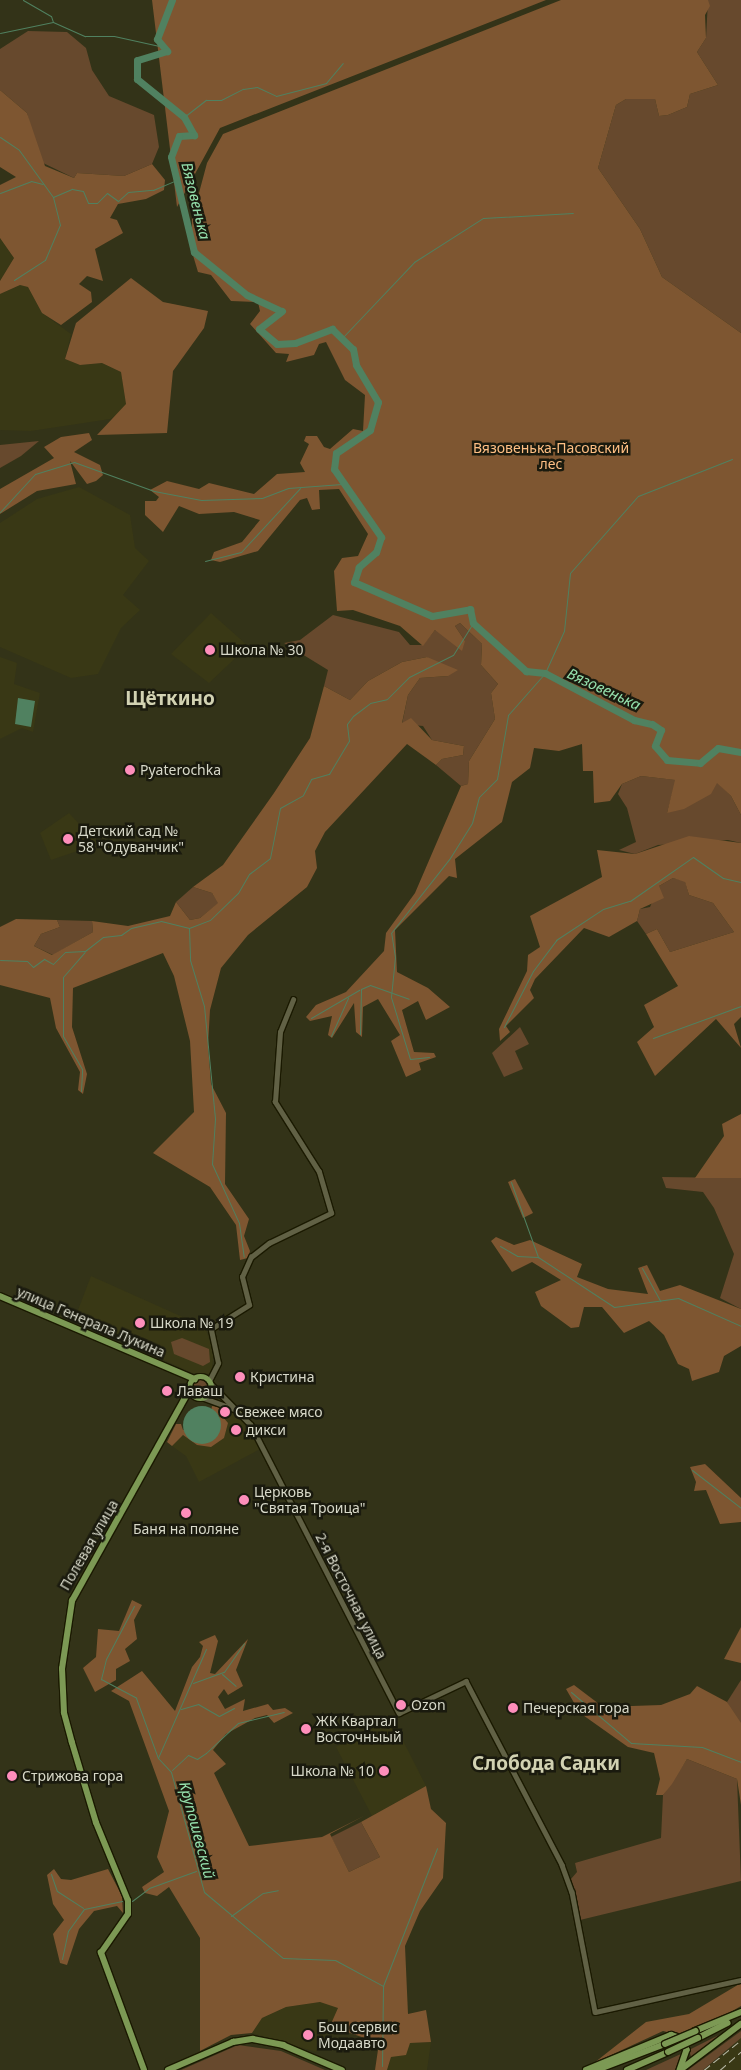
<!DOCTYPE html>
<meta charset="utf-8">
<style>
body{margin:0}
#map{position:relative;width:741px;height:2070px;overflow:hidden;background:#333318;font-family:"Noto Sans",sans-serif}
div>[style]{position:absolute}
.built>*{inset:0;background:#393815}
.green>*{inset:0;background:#67492d}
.round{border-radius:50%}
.forest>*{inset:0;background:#7e5631}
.water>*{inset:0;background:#508160}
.stream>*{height:1px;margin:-0.5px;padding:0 0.5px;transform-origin:0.5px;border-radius:0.5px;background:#508160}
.river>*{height:7px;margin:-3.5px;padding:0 3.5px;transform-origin:3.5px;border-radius:3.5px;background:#508160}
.roads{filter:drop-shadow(1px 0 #1b1a01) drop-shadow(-1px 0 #1b1a01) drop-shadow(0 1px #1b1a01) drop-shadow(0 -1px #1b1a01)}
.minor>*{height:4.5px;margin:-2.25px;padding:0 2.25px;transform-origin:2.25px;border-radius:2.25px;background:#616145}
.major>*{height:5.5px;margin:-2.75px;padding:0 2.75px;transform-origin:2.75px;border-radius:2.75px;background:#7c9954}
.major>.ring{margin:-2.75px;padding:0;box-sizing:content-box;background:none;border:5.5px solid #7c9954;border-radius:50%}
.rail>*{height:1px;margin-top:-0.5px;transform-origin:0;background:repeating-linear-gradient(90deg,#b3b4a1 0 8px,transparent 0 12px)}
.bridges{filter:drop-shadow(1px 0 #1b1a01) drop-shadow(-1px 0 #1b1a01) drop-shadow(0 1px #1b1a01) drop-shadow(0 -1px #1b1a01)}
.major-bridge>*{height:5.5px;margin:-2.75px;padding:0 2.75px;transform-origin:2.75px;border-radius:2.75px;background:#7c9954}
.dots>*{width:14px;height:14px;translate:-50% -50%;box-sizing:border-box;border:2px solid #1a1a0e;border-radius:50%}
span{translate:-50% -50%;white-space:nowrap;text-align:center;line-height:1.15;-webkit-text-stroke:5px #1a1a0e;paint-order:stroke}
.park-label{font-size:14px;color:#febf84}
.poi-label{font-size:14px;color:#d8d9c9}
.left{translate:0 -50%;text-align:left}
.right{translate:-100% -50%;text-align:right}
.street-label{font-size:14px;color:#d8d9c9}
.water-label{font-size:15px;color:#95e0ac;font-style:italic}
.district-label{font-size:19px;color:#d2d2b2;font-weight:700}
</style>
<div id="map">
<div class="built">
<i style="clip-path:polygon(0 238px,14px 258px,0 281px)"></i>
<i style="clip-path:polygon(20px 285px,28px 287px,42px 313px,71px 334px,65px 359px,80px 365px,102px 363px,121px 372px,126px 404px,122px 412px,110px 419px,31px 431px,0 430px,0 294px)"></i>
<i style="clip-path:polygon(79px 487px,130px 515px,135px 548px,149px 561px,123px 595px,140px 610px,121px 628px,98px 674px,71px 678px,0 647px,0 523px,37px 499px)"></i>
<i style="clip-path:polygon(211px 613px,248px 646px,209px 683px,171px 654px)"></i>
<i style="clip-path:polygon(0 657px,17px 663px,14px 684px,40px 693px,33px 732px,22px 728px,0 739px)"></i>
<i style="clip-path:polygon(69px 813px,98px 844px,51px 860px,40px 833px)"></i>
<i style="clip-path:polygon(91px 1276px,205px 1327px,214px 1353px,211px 1374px,192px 1373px,75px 1318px)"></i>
<i style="clip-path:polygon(220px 1407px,244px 1420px,260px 1449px,199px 1482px,186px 1456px,172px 1446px,183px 1435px,197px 1445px)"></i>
<i style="clip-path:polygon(392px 1719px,426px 1786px,372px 1816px,336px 1747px)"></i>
<i style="clip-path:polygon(320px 2002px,339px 2008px,316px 2052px,252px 2033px,262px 2018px,286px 2007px)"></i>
<i style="clip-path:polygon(741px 2038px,741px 2070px,703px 2070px,718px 2059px)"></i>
<i style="clip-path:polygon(431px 2042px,427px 2070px,387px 2070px,391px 2057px,410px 2043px)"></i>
</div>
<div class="green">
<i style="clip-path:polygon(708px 0,741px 0,741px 333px,662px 277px,640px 229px,598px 168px,616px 105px,626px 99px,655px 99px,659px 116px,668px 115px,687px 107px,690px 94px,718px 85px,697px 52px,706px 38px)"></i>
<i style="clip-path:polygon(28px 31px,67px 32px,86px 48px,92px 70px,109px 96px,154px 115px,159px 147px,152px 164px,124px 176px,77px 173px,74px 178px,39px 161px,27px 113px,0 90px,0 49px)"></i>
<i style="clip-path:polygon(39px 441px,21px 456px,0 468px,0 445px)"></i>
<i style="clip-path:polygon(333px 615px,399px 632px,410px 645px,423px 645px,435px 630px,465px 641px,455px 626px,460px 623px,482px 644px,481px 665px,498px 684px,491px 693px,495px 719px,469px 761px,468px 784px,461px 786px,436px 765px,442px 759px,463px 755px,464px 746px,432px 740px,423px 726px,402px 724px,408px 695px,420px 678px,448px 676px,427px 657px,402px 662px,368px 681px,350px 700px,324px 686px,328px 670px,284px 643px,300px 640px)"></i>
<i style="clip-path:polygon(641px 776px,676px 780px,667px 813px,717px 782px,731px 796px,741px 815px,741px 843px,728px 840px,658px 845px,635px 854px,619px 850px,636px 842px,627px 808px,618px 794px,622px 784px)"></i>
<i style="clip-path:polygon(673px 878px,685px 881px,689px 895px,713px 903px,734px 932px,670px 952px,657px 929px,646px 934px,637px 921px,640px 909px,650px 907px,659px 886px)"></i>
<i style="clip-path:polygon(193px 887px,212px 893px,219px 903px,200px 918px,190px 920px,176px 902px)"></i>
<i style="clip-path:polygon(57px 920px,92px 921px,93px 932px,53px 955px,34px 946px,41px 934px,60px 927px)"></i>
<i style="clip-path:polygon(520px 1027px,529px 1044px,515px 1051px,523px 1069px,504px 1077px,492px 1053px)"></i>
<i style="clip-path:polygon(662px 1177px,741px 1178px,741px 1309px,720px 1298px,734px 1254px,714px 1208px,703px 1192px,666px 1188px)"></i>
<i style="clip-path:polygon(182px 1338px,209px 1349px,210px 1362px,203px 1366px,174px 1354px,171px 1342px)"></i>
<i class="round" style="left:193px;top:1380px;width:14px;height:14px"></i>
<i style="clip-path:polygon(741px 1680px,741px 1723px,737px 1723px,727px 1702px)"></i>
<i style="clip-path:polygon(687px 1759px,737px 1779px,741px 1881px,580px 1920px,571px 1879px,577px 1872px,575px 1863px,661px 1838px,663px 1795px)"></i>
<i style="clip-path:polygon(361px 1822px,380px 1857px,349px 1872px,331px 1837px)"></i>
<i style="clip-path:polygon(727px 2031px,692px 2060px,689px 2050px)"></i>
<i style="clip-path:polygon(741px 2031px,741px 2038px,703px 2070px,688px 2070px)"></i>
<i style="clip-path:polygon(238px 2045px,281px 2051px,325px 2070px,181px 2070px)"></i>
<i style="clip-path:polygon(683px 2053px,675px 2070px,646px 2070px)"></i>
</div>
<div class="forest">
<i style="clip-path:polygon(152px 0,546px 0,220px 128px,177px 207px)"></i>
<i style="clip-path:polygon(561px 0,708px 0,710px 6px,705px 15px,706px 38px,697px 52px,718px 85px,690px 94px,687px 107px,668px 115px,659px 116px,655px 99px,626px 99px,616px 105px,598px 168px,640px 229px,662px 277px,741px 333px,741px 815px,731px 796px,717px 783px,711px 794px,684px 809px,667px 813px,675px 780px,641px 776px,622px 784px,610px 801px,594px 803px,593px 771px,583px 771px,582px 744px,559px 751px,534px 748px,530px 768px,512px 782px,502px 822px,455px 859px,457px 878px,449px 876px,395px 930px,397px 972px,428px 988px,450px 1007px,426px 1020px,418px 1001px,402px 1010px,414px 1052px,434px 1053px,436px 1057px,419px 1063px,421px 1070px,406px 1077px,391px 1041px,400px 1035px,378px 999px,363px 1007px,362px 1037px,356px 1032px,354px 1003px,332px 1038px,328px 1035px,332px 1016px,310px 1021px,306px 1017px,316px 1005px,346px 992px,384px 951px,386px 933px,415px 893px,461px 786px,468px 784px,469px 761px,495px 719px,491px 693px,498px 684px,481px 665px,482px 644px,460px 623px,455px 626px,465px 641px,462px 651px,435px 630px,423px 646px,400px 626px,353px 610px,337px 611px,334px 571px,342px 558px,358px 556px,368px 534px,339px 489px,319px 490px,320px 509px,312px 510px,307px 498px,300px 500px,258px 551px,220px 562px,211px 560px,214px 552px,242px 542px,260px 520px,234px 512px,199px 514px,179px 506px,163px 532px,145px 515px,145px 501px,156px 501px,159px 497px,150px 490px,167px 481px,199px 489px,209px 483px,254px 494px,277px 474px,305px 472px,300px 463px,309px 444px,304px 441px,306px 436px,317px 436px,324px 447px,330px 449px,353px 429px,363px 431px,365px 395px,345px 380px,326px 342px,319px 344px,314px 355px,286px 362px,289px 354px,276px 353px,250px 324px,260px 311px,258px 302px,231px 301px,211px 275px,198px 272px,192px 252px,192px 219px,207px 163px,223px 134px)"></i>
<i style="clip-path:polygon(0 90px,27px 113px,45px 166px,74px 178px,77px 173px,124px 176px,152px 164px,165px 180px,164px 190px,146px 199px,118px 204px,110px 218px,117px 220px,123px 233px,95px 249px,103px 281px,87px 276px,79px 284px,91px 292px,92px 302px,61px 325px,42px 313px,28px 287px,20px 285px,0 294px,0 281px,14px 258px,0 238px,0 185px,16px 177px,0 167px)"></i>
<i style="clip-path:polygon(131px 278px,163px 302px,208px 311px,204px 328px,173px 371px,167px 433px,97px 435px,126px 404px,121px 372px,102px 363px,80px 365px,65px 359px,76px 323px)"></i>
<i style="clip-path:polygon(89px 433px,92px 440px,74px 452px,100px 465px,103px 475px,96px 481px,87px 484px,70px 461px,76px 484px,37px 491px,0 514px,0 489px,54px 458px,44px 447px,61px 437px)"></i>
<i style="clip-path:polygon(427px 657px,458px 670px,448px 676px,420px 678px,408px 695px,402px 723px,411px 718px,432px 740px,464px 746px,463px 755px,442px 759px,436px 765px,407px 744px,325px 832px,315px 851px,317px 868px,307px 887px,248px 935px,221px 968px,210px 1010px,208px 1045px,211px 1084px,226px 1113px,225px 1184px,249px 1219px,244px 1236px,250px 1251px,248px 1258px,240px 1260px,236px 1225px,210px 1187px,153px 1153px,194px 1112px,190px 1041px,174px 976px,163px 953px,73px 988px,72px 1027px,87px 1074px,83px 1094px,78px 1090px,80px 1072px,56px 1028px,50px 998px,0 985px,0 927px,16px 919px,57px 920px,60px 927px,41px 934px,34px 946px,52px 955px,93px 932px,92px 921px,128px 926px,170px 916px,176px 902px,190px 920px,200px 918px,218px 903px,212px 893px,193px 887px,223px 865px,274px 793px,310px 738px,324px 686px,350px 700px,368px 681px,402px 662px)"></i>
<i style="clip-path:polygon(689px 836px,741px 843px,741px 1017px,734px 1024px,741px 1048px,716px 1019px,655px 1076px,637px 1042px,654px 1027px,644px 1005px,678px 986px,646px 934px,657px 929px,670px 952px,734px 932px,713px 903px,689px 895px,685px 882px,673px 878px,659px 886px,664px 898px,640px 909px,637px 921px,609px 937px,584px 928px,535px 979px,530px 990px,534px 998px,506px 1026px,510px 1032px,500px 1041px,499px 1029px,527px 971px,528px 955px,540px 947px,530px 916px,602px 877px,597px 850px,635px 854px)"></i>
<i style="clip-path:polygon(741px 1114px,741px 1178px,695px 1178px,724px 1136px,722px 1124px)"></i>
<i style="clip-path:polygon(515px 1179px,533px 1213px,523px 1218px,508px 1182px)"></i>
<i style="clip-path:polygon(496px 1237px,514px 1245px,530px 1240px,582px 1264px,577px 1277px,608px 1289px,648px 1294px,638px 1268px,647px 1265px,660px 1291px,680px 1285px,741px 1309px,741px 1346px,724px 1356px,719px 1372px,692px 1381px,689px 1369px,678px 1364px,664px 1335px,649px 1321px,624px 1333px,602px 1307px,584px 1307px,579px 1327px,571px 1328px,541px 1306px,535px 1292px,561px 1280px,532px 1262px,512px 1272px,491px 1241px)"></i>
<i style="clip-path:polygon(212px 1406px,220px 1407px,218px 1411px,228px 1423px,224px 1438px,211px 1447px,197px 1445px,183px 1435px,172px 1446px,167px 1442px,176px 1424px,181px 1424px,183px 1430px,220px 1417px,211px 1411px)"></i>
<i style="clip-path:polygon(705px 1464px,741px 1498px,741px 1522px,720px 1524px,706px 1490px,694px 1491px,696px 1482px,690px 1467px)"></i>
<i style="clip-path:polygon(132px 1600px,142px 1605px,134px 1620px,137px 1639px,125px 1649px,130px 1661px,116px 1669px,116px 1680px,95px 1692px,83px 1668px,96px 1657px,98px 1629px,119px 1631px)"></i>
<i style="clip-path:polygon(741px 1627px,741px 1663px,724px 1659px)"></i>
<i style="clip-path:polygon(215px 1635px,218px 1641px,210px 1673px,215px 1674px,248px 1639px,236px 1670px,243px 1686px,228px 1695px,224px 1689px,218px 1697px,225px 1709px,245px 1699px,243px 1711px,268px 1704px,273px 1710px,285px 1708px,293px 1713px,274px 1723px,267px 1715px,255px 1718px,226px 1734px,213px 1750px,226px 1764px,214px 1773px,249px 1846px,322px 1837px,364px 1816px,330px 1834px,349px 1872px,380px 1857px,361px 1822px,426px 1786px,431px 1809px,446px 1823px,443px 1878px,420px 1911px,405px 1946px,408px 2014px,426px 2010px,431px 2042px,410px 2043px,406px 2055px,391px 2057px,387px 2070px,375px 2070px,379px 2043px,330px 2026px,338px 2008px,320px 2002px,286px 2007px,262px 2018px,252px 2033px,231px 2035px,200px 2051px,200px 1938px,169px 1887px,157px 1896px,145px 1893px,142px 1887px,164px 1872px,157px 1857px,169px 1811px,129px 1701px,111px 1691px,142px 1671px,175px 1711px,192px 1667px,200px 1657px,203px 1646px,199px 1642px)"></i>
<i style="clip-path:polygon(574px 1685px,603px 1707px,661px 1705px,690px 1694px,697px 1686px,727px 1702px,741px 1723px,741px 1805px,737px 1779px,687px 1759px,672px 1784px,663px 1795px,656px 1795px,660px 1779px,654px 1753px,628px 1747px,580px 1713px,566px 1689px)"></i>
<i style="clip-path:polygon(54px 1869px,61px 1879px,71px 1880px,108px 1869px,122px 1896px,123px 1913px,117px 1906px,94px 1911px,79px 1929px,67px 1965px,60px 1963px,53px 1934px,64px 1920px,53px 1904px,47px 1875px)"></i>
<i style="clip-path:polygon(741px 1983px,741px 2006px,722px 2017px,679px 2035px,663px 2031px,594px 2063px,646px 2022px,689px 2014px)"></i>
</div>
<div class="water">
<i style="clip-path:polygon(18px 698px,35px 701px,31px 727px,15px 724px)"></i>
<i class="round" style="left:183px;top:1406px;width:38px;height:38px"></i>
</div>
<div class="stream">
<i style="left:23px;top:0;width:32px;rotate:30deg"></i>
<i style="left:51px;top:16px;width:6px;rotate:72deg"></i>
<i style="left:0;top:33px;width:54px;rotate:-11.7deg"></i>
<i style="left:53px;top:22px;width:35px;rotate:24deg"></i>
<i style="left:85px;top:36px;width:29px"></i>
<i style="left:114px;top:36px;width:51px;rotate:12.4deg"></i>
<i style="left:184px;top:117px;width:28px;rotate:-38deg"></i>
<i style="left:206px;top:100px;width:15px"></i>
<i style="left:221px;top:100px;width:25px;rotate:-27deg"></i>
<i style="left:243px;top:89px;width:14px;rotate:-8deg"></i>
<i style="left:257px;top:87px;width:21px;rotate:25deg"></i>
<i style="left:276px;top:96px;width:52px;rotate:-14.6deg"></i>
<i style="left:326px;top:83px;width:26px;rotate:-50deg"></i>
<i style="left:0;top:137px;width:23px;rotate:34deg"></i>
<i style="left:19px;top:150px;width:58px;rotate:54.1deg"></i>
<i style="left:53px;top:197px;width:21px;rotate:-23deg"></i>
<i style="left:72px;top:189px;width:11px;rotate:10deg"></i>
<i style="left:83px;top:191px;width:13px;rotate:67deg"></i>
<i style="left:88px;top:203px;width:9px"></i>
<i style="left:97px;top:203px;width:14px;rotate:-45deg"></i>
<i style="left:107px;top:193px;width:14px;rotate:36deg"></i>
<i style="left:118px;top:201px;width:13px;rotate:-42deg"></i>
<i style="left:128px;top:192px;width:25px;rotate:-5deg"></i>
<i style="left:153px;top:190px;width:26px;rotate:-23deg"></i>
<i style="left:0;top:193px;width:33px;rotate:-21deg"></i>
<i style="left:31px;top:181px;width:12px;rotate:14deg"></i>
<i style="left:14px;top:280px;width:37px;rotate:-33deg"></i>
<i style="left:45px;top:260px;width:38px;rotate:-67deg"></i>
<i style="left:60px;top:225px;width:29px;rotate:-104deg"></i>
<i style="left:342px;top:338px;width:105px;rotate:-46.5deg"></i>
<i style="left:414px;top:262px;width:82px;rotate:-32.5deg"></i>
<i style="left:483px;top:218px;width:90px;rotate:-3.2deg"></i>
<i style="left:0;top:512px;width:52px;rotate:-47.4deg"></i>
<i style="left:35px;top:474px;width:41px;rotate:-17.1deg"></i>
<i style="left:74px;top:462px;width:85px;rotate:19.9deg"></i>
<i style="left:154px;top:491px;width:48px;rotate:10.8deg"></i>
<i style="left:201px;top:500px;width:61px;rotate:-1.9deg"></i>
<i style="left:262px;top:498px;width:28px;rotate:-21deg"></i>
<i style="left:288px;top:488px;width:54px;rotate:-4.2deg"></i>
<i style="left:205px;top:561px;width:37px;rotate:-14deg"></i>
<i style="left:241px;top:552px;width:87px;rotate:-47.3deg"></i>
<i style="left:189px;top:928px;width:32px;rotate:88deg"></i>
<i style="left:190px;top:960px;width:48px;rotate:73.1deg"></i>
<i style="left:204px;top:1006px;width:114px;rotate:84.4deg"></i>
<i style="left:215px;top:1119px;width:45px;rotate:93.8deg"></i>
<i style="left:212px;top:1164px;width:65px;rotate:65.4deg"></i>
<i style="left:239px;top:1223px;width:34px;rotate:82deg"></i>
<i style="left:0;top:960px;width:27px;rotate:2deg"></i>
<i style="left:27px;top:961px;width:8px;rotate:45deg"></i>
<i style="left:33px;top:967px;width:14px;rotate:-36deg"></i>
<i style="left:44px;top:959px;width:10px;rotate:29deg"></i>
<i style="left:53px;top:964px;width:17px;rotate:-45deg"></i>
<i style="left:65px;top:952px;width:20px;rotate:-3deg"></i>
<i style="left:85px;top:951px;width:23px;rotate:-38deg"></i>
<i style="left:103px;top:937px;width:18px;rotate:-6deg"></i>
<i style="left:121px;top:935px;width:12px;rotate:-35deg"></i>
<i style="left:131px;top:928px;width:31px;rotate:-13deg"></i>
<i style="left:161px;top:921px;width:29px;rotate:14deg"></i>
<i style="left:189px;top:928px;width:22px;rotate:-21deg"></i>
<i style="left:210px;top:920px;width:39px;rotate:-44deg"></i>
<i style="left:238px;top:893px;width:22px;rotate:-60deg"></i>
<i style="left:249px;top:874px;width:26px;rotate:-37deg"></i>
<i style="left:270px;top:858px;width:51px;rotate:-78.7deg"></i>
<i style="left:280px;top:808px;width:26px;rotate:-29deg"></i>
<i style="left:303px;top:795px;width:18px;rotate:-63deg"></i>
<i style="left:311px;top:779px;width:19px;rotate:-16deg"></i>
<i style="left:329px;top:774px;width:39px;rotate:-59deg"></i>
<i style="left:349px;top:741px;width:17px;rotate:-97deg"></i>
<i style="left:347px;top:724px;width:10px;rotate:-53deg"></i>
<i style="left:353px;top:716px;width:21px;rotate:-37deg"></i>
<i style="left:370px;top:703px;width:17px;rotate:-13deg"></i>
<i style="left:387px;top:699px;width:31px;rotate:-45deg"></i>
<i style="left:409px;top:677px;width:49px;rotate:-26.6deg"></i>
<i style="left:453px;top:655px;width:38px;rotate:-58deg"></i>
<i style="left:311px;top:1018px;width:56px;rotate:-30.3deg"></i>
<i style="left:504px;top:1027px;width:63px;rotate:-62.6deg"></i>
<i style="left:533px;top:971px;width:39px;rotate:-53deg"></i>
<i style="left:556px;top:940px;width:56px;rotate:-33.4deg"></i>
<i style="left:603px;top:909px;width:28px;rotate:-17deg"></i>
<i style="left:630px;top:901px;width:77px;rotate:-34.9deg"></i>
<i style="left:693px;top:857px;width:37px;rotate:35deg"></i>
<i style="left:723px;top:878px;width:18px;rotate:13deg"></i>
<i style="left:360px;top:1034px;width:45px;rotate:-88.7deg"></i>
<i style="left:361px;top:989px;width:10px;rotate:-24deg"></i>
<i style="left:370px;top:985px;width:41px;rotate:19.7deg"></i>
<i style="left:331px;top:1036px;width:42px;rotate:-65.9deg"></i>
<i style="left:653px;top:1038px;width:94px;rotate:-20deg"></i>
<i style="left:429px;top:1057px;width:19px;rotate:174deg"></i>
<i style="left:410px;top:1059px;width:41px;rotate:-107.1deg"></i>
<i style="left:398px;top:1020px;width:24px;rotate:-107deg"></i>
<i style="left:391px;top:997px;width:40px;rotate:-84.3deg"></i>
<i style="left:395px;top:957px;width:24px;rotate:-99deg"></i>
<i style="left:391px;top:933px;width:95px;rotate:-51.8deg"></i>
<i style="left:450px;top:858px;width:41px;rotate:-57.8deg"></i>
<i style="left:472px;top:823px;width:27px;rotate:-75deg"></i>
<i style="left:479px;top:797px;width:25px;rotate:-45deg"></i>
<i style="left:497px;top:779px;width:65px;rotate:-80.2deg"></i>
<i style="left:508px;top:715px;width:56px;rotate:-48.6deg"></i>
<i style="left:545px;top:673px;width:46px;rotate:-65.7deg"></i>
<i style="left:564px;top:631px;width:58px;rotate:-84.1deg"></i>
<i style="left:570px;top:573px;width:103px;rotate:-48.6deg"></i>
<i style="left:638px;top:496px;width:101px;rotate:-21.5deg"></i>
<i style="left:81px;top:1091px;width:22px;rotate:-87deg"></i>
<i style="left:82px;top:1069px;width:38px;rotate:-120deg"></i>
<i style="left:63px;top:1036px;width:59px;rotate:-90deg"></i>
<i style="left:63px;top:977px;width:33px;rotate:-49deg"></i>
<i style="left:511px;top:1182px;width:80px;rotate:70.2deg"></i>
<i style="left:500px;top:1246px;width:20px;rotate:30deg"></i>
<i style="left:517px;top:1256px;width:21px;rotate:3deg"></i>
<i style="left:538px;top:1257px;width:91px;rotate:33.3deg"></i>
<i style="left:614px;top:1307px;width:65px;rotate:-8deg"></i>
<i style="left:678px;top:1298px;width:69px;rotate:24deg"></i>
<i style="left:642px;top:1268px;width:38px;rotate:61deg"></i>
<i style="left:692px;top:1470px;width:62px;rotate:37.8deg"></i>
<i style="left:134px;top:1606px;width:60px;rotate:117.8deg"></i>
<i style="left:106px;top:1659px;width:21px;rotate:104deg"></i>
<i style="left:101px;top:1679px;width:40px;rotate:28deg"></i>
<i style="left:136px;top:1698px;width:64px;rotate:69.9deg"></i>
<i style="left:206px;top:1649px;width:119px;rotate:113.8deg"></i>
<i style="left:158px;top:1758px;width:19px;rotate:47deg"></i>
<i style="left:171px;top:1772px;width:124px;rotate:74.6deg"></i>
<i style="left:204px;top:1892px;width:103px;rotate:39.9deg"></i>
<i style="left:283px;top:1958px;width:52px;rotate:2.2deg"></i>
<i style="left:335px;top:1960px;width:55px;rotate:28.4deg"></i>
<i style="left:383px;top:1986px;width:80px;rotate:90.7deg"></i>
<i style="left:222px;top:1674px;width:18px;rotate:41deg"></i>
<i style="left:193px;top:1683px;width:33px;rotate:-20deg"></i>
<i style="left:224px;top:1672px;width:35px;rotate:-55deg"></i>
<i style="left:571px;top:1692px;width:79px;rotate:40.4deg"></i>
<i style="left:631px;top:1743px;width:71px;rotate:3.2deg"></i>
<i style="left:702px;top:1747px;width:42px;rotate:21deg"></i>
<i style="left:181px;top:1709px;width:18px;rotate:-16deg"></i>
<i style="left:198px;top:1704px;width:24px;rotate:30deg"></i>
<i style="left:219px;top:1716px;width:17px;rotate:-28deg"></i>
<i style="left:172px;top:1770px;width:22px;rotate:-43deg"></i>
<i style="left:188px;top:1755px;width:10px;rotate:24deg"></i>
<i style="left:197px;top:1759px;width:11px;rotate:-34deg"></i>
<i style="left:206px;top:1753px;width:44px;rotate:-43.2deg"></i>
<i style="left:238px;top:1723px;width:47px;rotate:-13.4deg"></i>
<i style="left:51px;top:1874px;width:18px;rotate:71deg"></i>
<i style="left:57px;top:1891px;width:31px;rotate:33deg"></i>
<i style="left:132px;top:1901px;width:21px;rotate:-37deg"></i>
<i style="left:149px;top:1888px;width:50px;rotate:-19.9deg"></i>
<i style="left:231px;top:1916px;width:39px;rotate:-36deg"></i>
<i style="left:263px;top:1893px;width:15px;rotate:-11deg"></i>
<i style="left:62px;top:1959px;width:29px;rotate:-78deg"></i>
<i style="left:68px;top:1931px;width:27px;rotate:-54deg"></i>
<i style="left:84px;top:1909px;width:39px;rotate:-12deg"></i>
<i style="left:383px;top:1986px;width:148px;rotate:-68.6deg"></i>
</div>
<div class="river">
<i style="left:172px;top:0;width:42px;rotate:111deg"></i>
<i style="left:157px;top:39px;width:16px;rotate:50deg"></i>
<i style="left:167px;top:51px;width:31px;rotate:163deg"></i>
<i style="left:137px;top:60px;width:19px;rotate:90deg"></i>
<i style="left:137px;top:79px;width:60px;rotate:39deg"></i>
<i style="left:184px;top:117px;width:21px;rotate:61deg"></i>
<i style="left:194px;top:135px;width:15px;rotate:176deg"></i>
<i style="left:179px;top:136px;width:22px;rotate:111deg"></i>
<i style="left:171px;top:157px;width:98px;rotate:76.4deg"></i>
<i style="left:194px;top:252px;width:68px;rotate:39.1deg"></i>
<i style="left:247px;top:295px;width:38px;rotate:25deg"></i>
<i style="left:282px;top:311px;width:29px;rotate:142deg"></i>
<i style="left:259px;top:329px;width:23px;rotate:40deg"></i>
<i style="left:277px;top:344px;width:18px;rotate:-3deg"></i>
<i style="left:295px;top:343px;width:40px;rotate:-21deg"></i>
<i style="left:332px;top:329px;width:29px;rotate:44deg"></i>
<i style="left:353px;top:349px;width:16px;rotate:79deg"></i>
<i style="left:356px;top:365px;width:43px;rotate:59.3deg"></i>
<i style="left:378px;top:402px;width:29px;rotate:106deg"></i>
<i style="left:370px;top:430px;width:41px;rotate:145.9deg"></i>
<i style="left:336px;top:453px;width:16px;rotate:97deg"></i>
<i style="left:334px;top:469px;width:83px;rotate:55.3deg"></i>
<i style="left:381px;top:537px;width:16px;rotate:108deg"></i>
<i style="left:376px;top:552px;width:23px;rotate:139deg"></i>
<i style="left:359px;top:567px;width:16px;rotate:108deg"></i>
<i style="left:354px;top:582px;width:85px;rotate:23.6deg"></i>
<i style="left:432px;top:616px;width:39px;rotate:-10deg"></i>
<i style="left:470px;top:609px;width:14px;rotate:78deg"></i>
<i style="left:473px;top:623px;width:72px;rotate:42.2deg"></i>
<i style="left:526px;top:671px;width:19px;rotate:6deg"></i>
<i style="left:545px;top:673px;width:101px;rotate:27.8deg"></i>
<i style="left:634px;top:720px;width:18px;rotate:13deg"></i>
<i style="left:652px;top:724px;width:11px;rotate:34deg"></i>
<i style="left:661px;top:730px;width:17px;rotate:111deg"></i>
<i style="left:655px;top:746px;width:18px;rotate:49deg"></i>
<i style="left:667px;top:760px;width:33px;rotate:5deg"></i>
<i style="left:700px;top:763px;width:23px;rotate:-40deg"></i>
<i style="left:718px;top:748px;width:23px;rotate:10deg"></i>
</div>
<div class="roads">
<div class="minor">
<i style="left:209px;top:1381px;width:20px;rotate:-63deg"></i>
<i style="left:218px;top:1363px;width:35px;rotate:-102deg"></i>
<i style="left:211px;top:1329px;width:45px;rotate:-32.3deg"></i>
<i style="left:249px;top:1305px;width:29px;rotate:-104deg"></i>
<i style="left:242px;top:1277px;width:22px;rotate:-66deg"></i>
<i style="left:251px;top:1257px;width:23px;rotate:-38deg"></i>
<i style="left:269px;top:1243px;width:69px;rotate:-25.8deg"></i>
<i style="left:331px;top:1213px;width:43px;rotate:-106.3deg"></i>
<i style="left:319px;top:1172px;width:83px;rotate:-122.2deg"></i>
<i style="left:275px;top:1102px;width:70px;rotate:-85.9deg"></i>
<i style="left:280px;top:1032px;width:35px;rotate:-68deg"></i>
<i style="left:211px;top:1384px;width:57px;rotate:45.7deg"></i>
<i style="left:251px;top:1425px;width:324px;rotate:62.8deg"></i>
<i style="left:399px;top:1713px;width:74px;rotate:-25.5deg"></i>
<i style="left:466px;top:1681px;width:208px;rotate:62.4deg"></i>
<i style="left:562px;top:1865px;width:29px;rotate:70deg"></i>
<i style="left:572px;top:1892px;width:122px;rotate:79.1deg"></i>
<i style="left:595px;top:2012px;width:149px;rotate:-12.4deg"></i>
<i style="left:204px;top:1398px;width:35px;rotate:20deg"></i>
</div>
<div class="major">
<i style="left:0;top:1296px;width:212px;rotate:23.1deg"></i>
<i class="ring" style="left:190px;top:1377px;width:16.5px;height:16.5px"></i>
<i style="left:695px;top:2031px;width:50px;rotate:-22.4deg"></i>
<i style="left:698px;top:2038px;width:33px;rotate:-27deg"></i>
<i style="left:683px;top:2068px;width:73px;rotate:-37.2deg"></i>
<i style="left:144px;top:2070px;width:125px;rotate:-110.2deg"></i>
<i style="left:101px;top:1953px;width:47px;rotate:-55.3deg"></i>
<i style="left:128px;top:1914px;width:13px;rotate:-90deg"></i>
<i style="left:128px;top:1901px;width:84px;rotate:-112.3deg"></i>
<i style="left:96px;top:1823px;width:84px;rotate:-106.7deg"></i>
<i style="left:72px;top:1743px;width:31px;rotate:-105deg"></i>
<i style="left:64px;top:1713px;width:44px;rotate:-92.6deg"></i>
<i style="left:62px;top:1669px;width:69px;rotate:-81.6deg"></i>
<i style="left:72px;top:1601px;width:243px;rotate:-60.9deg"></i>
<i style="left:168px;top:2070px;width:71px;rotate:-23.3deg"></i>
<i style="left:233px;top:2042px;width:20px;rotate:-9deg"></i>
<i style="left:253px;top:2039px;width:31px;rotate:11deg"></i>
<i style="left:283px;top:2045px;width:64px;rotate:23deg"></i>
<i style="left:586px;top:2070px;width:92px;rotate:-22.4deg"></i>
<i style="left:671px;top:2035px;width:10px;rotate:17deg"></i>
<i style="left:681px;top:2038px;width:13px;rotate:63deg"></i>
<i style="left:687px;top:2050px;width:21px;rotate:109deg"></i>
<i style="left:597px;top:2070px;width:73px;rotate:-20.9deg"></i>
<i style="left:627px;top:2070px;width:45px;rotate:-23.7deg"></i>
</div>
</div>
<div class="rail">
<i style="left:704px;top:2070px;width:48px;rotate:-39deg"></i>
<i style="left:720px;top:2070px;width:28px;rotate:-41deg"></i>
</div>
<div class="bridges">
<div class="major-bridge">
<i style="left:665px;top:2044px;width:33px;rotate:-23deg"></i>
<i style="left:668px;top:2052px;width:33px;rotate:-25deg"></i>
</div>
</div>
<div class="dots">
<i style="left:210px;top:650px;background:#fe8ebb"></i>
<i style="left:130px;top:770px;background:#fe8ebb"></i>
<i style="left:68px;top:839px;background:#fe8ebb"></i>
<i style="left:140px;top:1323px;background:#fe8ebb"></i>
<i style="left:240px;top:1377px;background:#fe8ebb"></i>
<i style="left:167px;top:1391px;background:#fe8ebb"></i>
<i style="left:225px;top:1412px;background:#fe8ebb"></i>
<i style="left:236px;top:1430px;background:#fe8ebb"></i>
<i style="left:244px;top:1500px;background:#fe8ebb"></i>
<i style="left:186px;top:1513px;background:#fe8ebb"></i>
<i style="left:401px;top:1705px;background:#fe8ebb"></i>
<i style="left:513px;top:1708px;background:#fe8ebb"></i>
<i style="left:306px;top:1729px;background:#fe8ebb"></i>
<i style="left:384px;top:1771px;background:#fe8ebb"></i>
<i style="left:12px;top:1776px;background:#fe8ebb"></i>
<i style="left:308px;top:2035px;background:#fe8ebb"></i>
</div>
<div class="park-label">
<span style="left:551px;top:456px">Вязовенька-Пасовский<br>лес</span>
</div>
<div class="poi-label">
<span class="left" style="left:220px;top:650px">Школа № 30</span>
<span class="left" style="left:140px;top:770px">Pyaterochka</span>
<span class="left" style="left:78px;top:839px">Детский сад №<br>58 "Одуванчик"</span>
<span class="left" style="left:150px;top:1323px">Школа № 19</span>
<span class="left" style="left:250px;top:1377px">Кристина</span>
<span class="left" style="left:177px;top:1391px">Лаваш</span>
<span class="left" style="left:235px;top:1412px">Свежее мясо</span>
<span class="left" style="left:246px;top:1430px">дикси</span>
<span class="left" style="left:254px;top:1500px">Церковь<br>"Святая Троица"</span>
<span style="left:186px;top:1529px">Баня на поляне</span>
<span class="left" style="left:411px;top:1705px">Ozon</span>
<span class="left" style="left:523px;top:1708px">Печерская гора</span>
<span class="left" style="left:316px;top:1729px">ЖК Квартал<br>Восточныый</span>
<span class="right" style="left:374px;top:1771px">Школа № 10</span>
<span class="left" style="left:22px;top:1776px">Стрижова гора</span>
<span class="left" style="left:318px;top:2035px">Бош сервис<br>Модаавто</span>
</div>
<div class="street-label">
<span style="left:91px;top:1322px;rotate:23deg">улица Генерала Лукина</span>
<span style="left:89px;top:1545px;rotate:-60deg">Полевая улица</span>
<span style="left:351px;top:1596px;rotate:63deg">2-я Восточная улица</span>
</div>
<div class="water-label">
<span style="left:196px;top:201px;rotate:76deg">Вязовенька</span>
<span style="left:604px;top:689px;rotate:25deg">Вязовенька</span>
<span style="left:197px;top:1830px;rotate:75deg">Крупошевский</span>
</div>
<div class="district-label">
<span style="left:170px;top:699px">Щёткино</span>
<span style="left:546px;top:1764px">Слобода Садки</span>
</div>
</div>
